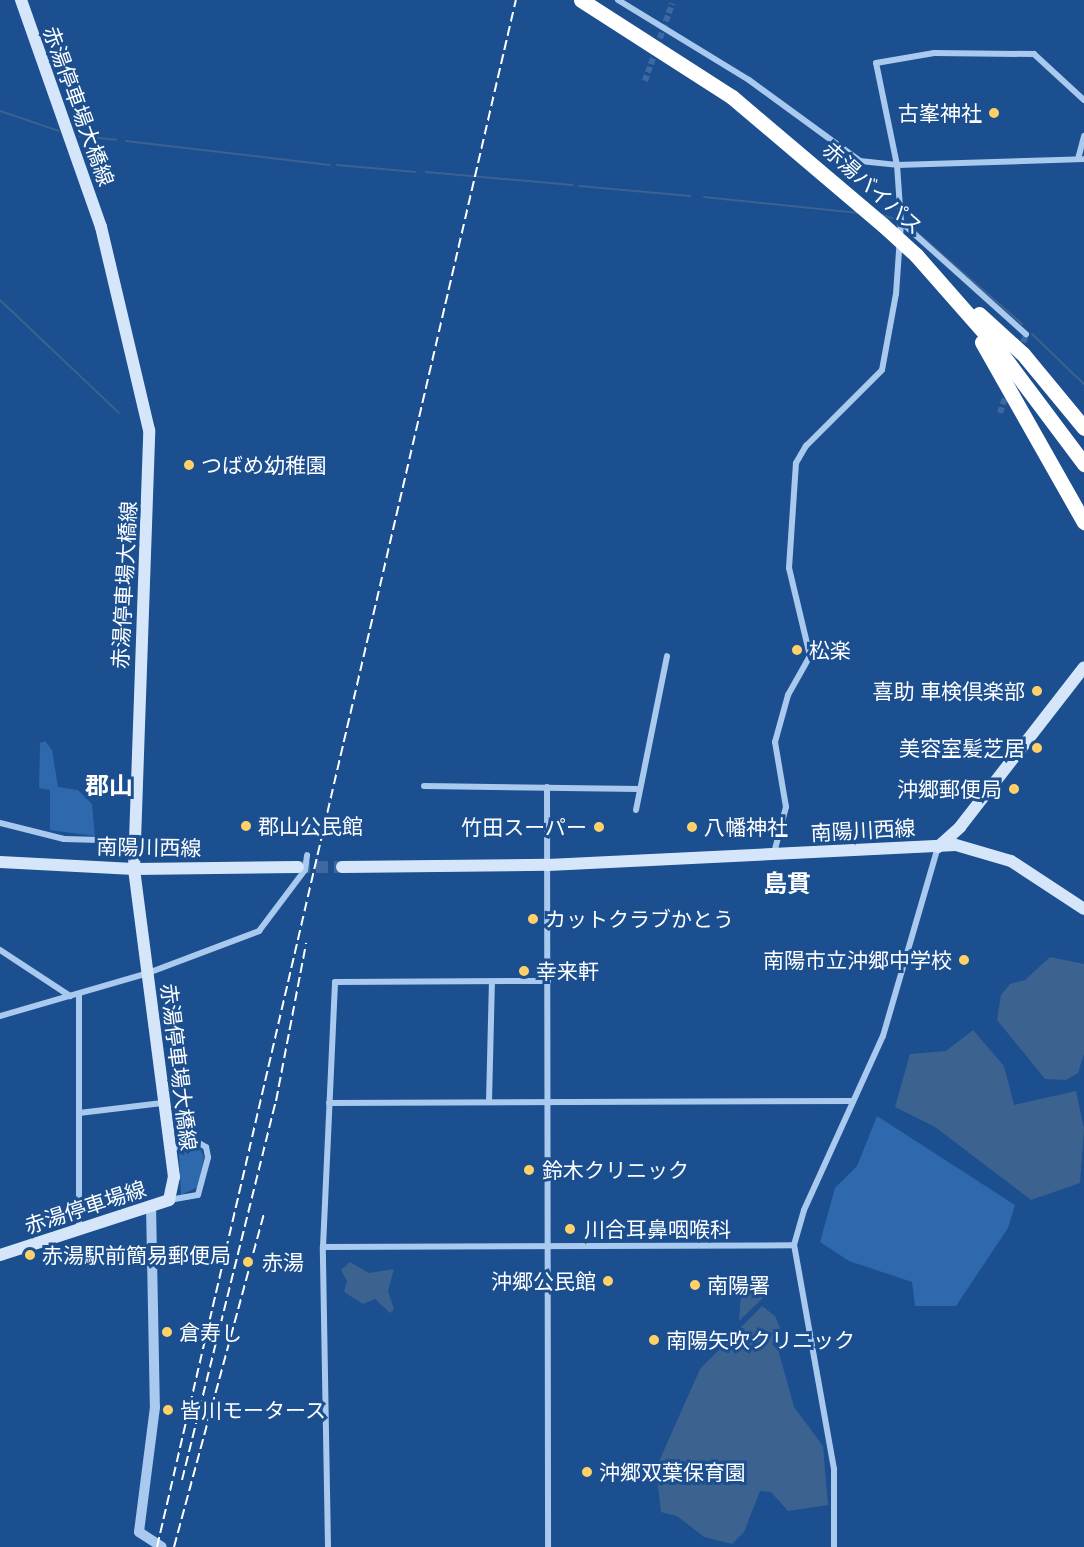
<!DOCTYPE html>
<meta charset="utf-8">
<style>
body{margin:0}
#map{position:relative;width:1084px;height:1547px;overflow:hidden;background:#1b4f8f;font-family:Lato,"Noto Sans JP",sans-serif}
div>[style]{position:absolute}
.green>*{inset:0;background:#2e69ad}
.water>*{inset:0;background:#3c6290}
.stream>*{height:2px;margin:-1px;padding:0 1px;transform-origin:1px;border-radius:1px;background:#3c6290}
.minor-tunnel>*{height:6px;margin-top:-3px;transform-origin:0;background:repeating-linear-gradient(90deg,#3d69a0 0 6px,transparent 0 9px)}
.secondary-tunnel>*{height:12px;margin-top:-6px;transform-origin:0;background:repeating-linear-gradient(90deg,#3d69a0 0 12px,transparent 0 18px)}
.minor>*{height:6px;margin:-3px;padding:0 3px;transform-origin:3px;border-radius:3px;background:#a9c9ee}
.tertiary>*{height:10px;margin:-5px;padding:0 5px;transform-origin:5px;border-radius:5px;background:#a9c9ee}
.secondary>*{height:12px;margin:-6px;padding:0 6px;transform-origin:6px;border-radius:6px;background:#d6e6fa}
.motorway>*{height:15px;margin:-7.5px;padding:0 7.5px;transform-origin:7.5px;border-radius:7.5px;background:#fff}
.rail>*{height:2px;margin-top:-1px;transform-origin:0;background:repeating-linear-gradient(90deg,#fff 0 10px,transparent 0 14.5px)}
.motorway-bridge>*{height:15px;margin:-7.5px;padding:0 7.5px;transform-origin:7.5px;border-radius:7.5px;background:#fff}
.dots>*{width:16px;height:16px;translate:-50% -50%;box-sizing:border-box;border:3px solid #1b4f8f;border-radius:50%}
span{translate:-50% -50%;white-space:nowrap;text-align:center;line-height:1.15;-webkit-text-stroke:6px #1b4f8f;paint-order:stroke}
.street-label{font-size:21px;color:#fff}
.poi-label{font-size:21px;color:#fff}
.right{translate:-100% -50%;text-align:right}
.left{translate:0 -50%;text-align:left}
.quarter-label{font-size:24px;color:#fff;font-weight:700}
</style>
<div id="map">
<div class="green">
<i style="clip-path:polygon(45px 741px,52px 750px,58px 787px,78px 790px,92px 804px,95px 836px,50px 830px,50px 790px,39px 788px,40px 743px)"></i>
<i style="clip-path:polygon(877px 1116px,1015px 1205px,1008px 1228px,956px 1306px,915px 1306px,912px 1282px,849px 1261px,820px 1242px,835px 1188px,857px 1166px)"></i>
<i style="clip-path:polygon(187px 1147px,199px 1147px,204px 1157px,198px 1187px,181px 1195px,179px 1154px)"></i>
</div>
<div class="water">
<i style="clip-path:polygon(1050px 957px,1084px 964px,1084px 1054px,1078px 1073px,1066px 1080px,1045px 1079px,997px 1020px,1001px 995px,1010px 984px,1025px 980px)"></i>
<i style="clip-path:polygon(973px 1030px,1004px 1066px,1014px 1105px,1076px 1091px,1084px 1129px,1080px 1183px,1031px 1200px,935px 1127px,895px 1107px,910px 1054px,946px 1051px)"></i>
<i style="clip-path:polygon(350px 1262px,369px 1273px,394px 1269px,388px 1291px,394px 1309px,390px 1313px,375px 1299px,363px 1304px,344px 1292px,347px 1281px,341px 1270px)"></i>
<i style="clip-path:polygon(754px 1272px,767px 1277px,763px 1298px,739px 1321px,741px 1294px)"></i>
<i style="clip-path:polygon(762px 1306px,775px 1316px,780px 1328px,779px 1353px,794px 1407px,823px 1446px,828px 1505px,788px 1511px,771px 1492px,760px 1491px,744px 1532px,732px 1544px,704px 1537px,677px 1516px,661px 1512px,656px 1468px,700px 1369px)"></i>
</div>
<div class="stream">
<i style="left:0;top:111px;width:62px;rotate:18.7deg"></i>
<i style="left:79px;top:136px;width:37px;rotate:6deg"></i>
<i style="left:126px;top:141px;width:205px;rotate:6.7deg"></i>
<i style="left:337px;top:165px;width:79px;rotate:5.1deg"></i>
<i style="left:426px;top:172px;width:147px;rotate:5.1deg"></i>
<i style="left:579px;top:186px;width:112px;rotate:5.1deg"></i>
<i style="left:704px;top:197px;width:156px;rotate:5.9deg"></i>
<i style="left:882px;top:215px;width:17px;rotate:17deg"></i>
<i style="left:906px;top:223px;width:154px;rotate:41deg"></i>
<i style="left:0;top:300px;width:164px;rotate:43.5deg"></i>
<i style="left:1032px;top:334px;width:72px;rotate:43.9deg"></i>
</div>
<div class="minor-tunnel">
<i style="left:645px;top:81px;width:82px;rotate:-70.7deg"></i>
<i style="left:1015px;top:368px;width:36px;rotate:-72deg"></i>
<i style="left:1000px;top:413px;width:22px;rotate:-72deg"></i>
</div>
<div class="secondary-tunnel">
<i style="left:298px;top:867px;width:44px"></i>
</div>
<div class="minor">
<i style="left:618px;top:0;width:153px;rotate:31.4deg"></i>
<i style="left:749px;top:80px;width:137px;rotate:36.1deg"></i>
<i style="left:860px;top:161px;width:37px;rotate:6deg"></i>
<i style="left:897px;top:165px;width:187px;rotate:-1.8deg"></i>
<i style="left:1078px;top:159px;width:24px;rotate:-75deg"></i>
<i style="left:901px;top:222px;width:168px;rotate:41.9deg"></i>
<i style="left:424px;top:786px;width:215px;rotate:0.8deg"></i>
<i style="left:547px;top:787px;width:760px;rotate:89.92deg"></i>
<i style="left:636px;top:810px;width:157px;rotate:-78.6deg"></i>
<i style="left:0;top:823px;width:66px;rotate:14deg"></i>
<i style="left:64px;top:839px;width:72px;rotate:1.6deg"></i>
<i style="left:774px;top:853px;width:48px;rotate:-75.4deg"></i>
<i style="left:786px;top:807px;width:66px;rotate:-99.6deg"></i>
<i style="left:775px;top:742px;width:49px;rotate:-74.5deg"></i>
<i style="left:788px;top:695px;width:45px;rotate:-60.6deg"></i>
<i style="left:810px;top:656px;width:90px;rotate:-103.4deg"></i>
<i style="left:789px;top:568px;width:105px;rotate:-86.2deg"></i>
<i style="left:796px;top:463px;width:20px;rotate:-60deg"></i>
<i style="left:806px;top:446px;width:107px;rotate:-45deg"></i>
<i style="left:882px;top:370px;width:77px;rotate:-79.6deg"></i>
<i style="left:896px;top:294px;width:72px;rotate:-86deg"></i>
<i style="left:901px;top:222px;width:57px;rotate:-94deg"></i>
<i style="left:897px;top:165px;width:104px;rotate:-101.6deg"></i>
<i style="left:876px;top:63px;width:59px;rotate:-9.8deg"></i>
<i style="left:934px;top:53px;width:100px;rotate:0.6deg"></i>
<i style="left:1034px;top:54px;width:68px;rotate:42.6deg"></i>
<i style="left:0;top:950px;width:84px;rotate:33.3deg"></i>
<i style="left:79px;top:994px;width:235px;rotate:90deg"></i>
<i style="left:0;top:1016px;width:154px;rotate:-16.2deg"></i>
<i style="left:148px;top:973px;width:119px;rotate:-20.7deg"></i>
<i style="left:259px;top:931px;width:76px;rotate:-53deg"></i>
<i style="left:305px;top:870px;width:15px;rotate:-82deg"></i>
<i style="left:489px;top:1102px;width:120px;rotate:-88.6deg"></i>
<i style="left:329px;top:1103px;width:524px;rotate:-0.22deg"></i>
<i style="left:79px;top:1113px;width:84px;rotate:-6.9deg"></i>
<i style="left:169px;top:1200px;width:29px;rotate:-10deg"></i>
<i style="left:198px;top:1195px;width:39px;rotate:-75deg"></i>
<i style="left:208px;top:1157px;width:10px;rotate:-101deg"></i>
<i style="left:206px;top:1147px;width:13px;rotate:-151deg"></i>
<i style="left:195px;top:1141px;width:27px;rotate:158deg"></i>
<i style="left:323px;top:1247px;width:471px;rotate:-0.2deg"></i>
<i style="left:328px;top:1547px;width:300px;rotate:-91deg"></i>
<i style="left:323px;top:1247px;width:265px;rotate:-87.4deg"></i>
<i style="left:335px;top:982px;width:213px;rotate:-0.3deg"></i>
<i style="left:834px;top:1547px;width:78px;rotate:-90deg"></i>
<i style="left:834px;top:1469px;width:228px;rotate:-100.1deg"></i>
<i style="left:794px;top:1245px;width:36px;rotate:-74deg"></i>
<i style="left:804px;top:1210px;width:191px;rotate:-65.6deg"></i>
<i style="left:883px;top:1036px;width:197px;rotate:-73.8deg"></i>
</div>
<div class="tertiary">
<i style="left:151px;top:1205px;width:202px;rotate:88.9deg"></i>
<i style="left:155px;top:1407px;width:126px;rotate:97.3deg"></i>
<i style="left:139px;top:1532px;width:27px;rotate:33deg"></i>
</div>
<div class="secondary">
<i style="left:938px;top:847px;width:30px;rotate:-42deg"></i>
<i style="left:960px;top:827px;width:202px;rotate:-52.2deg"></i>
<i style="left:0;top:862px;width:134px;rotate:3deg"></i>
<i style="left:134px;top:869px;width:164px;rotate:-0.7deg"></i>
<i style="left:342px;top:867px;width:206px;rotate:-0.6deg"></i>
<i style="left:548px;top:865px;width:408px;rotate:-2.8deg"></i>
<i style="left:956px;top:845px;width:57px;rotate:16.2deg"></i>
<i style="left:1011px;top:861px;width:87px;rotate:33.3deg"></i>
<i style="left:0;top:1255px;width:178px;rotate:-18deg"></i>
<i style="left:169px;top:1200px;width:24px;rotate:-78deg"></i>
<i style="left:174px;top:1177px;width:311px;rotate:-97.4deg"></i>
<i style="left:134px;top:869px;width:439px;rotate:-88deg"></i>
<i style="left:149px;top:430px;width:209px;rotate:-103.3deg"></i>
<i style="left:101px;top:227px;width:241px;rotate:-109.4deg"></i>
</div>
<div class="motorway">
<i style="left:581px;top:0;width:179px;rotate:32.7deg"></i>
<i style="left:732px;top:97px;width:198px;rotate:40.3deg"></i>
<i style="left:916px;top:255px;width:120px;rotate:48.7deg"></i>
<i style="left:995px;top:345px;width:149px;rotate:53.2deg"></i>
<i style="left:979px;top:314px;width:59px;rotate:42.3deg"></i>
<i style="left:1023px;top:354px;width:96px;rotate:50.5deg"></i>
<i style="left:982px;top:342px;width:207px;rotate:60.5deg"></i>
</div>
<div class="rail">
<i style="left:182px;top:1480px;width:390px;rotate:-76.1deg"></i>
<i style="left:276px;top:1101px;width:161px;rotate:-79.2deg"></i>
<i style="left:157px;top:1547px;width:1588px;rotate:-76.94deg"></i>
<i style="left:174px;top:1547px;width:345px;rotate:-74.9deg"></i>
</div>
<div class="motorway-bridge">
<i style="left:883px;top:225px;width:45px;rotate:42.3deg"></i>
</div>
<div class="dots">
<i style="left:994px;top:113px;background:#ffd166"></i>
<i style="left:189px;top:465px;background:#ffd166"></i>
<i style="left:797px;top:650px;background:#ffd166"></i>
<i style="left:1037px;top:691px;background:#ffd166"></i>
<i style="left:1037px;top:748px;background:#ffd166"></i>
<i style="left:1014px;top:789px;background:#ffd166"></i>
<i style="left:246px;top:826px;background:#ffd166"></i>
<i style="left:599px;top:827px;background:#ffd166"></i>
<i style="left:692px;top:827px;background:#ffd166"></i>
<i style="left:533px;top:919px;background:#ffd166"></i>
<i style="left:964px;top:960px;background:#ffd166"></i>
<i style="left:524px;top:971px;background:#ffd166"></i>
<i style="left:529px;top:1170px;background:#ffd166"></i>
<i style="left:570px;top:1229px;background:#ffd166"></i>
<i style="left:30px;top:1255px;background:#ffd166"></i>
<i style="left:248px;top:1262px;background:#ffd166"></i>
<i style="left:608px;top:1281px;background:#ffd166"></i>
<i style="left:695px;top:1285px;background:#ffd166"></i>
<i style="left:167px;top:1332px;background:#ffd166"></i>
<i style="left:654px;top:1340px;background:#ffd166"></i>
<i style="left:168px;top:1410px;background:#ffd166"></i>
<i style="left:587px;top:1472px;background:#ffd166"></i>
</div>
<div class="street-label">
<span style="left:79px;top:106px;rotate:70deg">赤湯停車場大橋線</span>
<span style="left:873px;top:188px;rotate:42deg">赤湯バイパス</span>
<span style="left:124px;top:585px;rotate:-87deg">赤湯停車場大橋線</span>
<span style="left:863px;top:830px;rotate:-3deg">南陽川西線</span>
<span style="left:149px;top:847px;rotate:1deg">南陽川西線</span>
<span style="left:179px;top:1067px;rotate:83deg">赤湯停車場大橋線</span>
<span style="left:85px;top:1207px;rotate:-18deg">赤湯停車場線</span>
</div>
<div class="poi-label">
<span class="right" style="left:982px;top:113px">古峯神社</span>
<span class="left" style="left:201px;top:465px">つばめ幼稚園</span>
<span class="left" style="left:809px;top:650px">松楽</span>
<span class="right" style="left:1025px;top:691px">喜助 車検倶楽部</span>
<span class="right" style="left:1025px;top:748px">美容室髪芝居</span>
<span class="right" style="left:1002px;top:789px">沖郷郵便局</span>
<span class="left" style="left:258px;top:826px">郡山公民館</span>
<span class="right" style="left:587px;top:827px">竹田スーパー</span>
<span class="left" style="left:704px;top:827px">八幡神社</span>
<span class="left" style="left:545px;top:919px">カットクラブかとう</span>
<span class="right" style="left:952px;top:960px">南陽市立沖郷中学校</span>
<span class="left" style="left:536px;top:971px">幸来軒</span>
<span class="left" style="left:542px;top:1170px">鈴木クリニック</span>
<span class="left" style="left:584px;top:1229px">川合耳鼻咽喉科</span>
<span class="left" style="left:42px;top:1255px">赤湯駅前簡易郵便局</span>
<span class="left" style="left:262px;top:1262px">赤湯</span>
<span class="right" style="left:596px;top:1281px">沖郷公民館</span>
<span class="left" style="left:707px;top:1285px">南陽署</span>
<span class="left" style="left:179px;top:1332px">倉寿し</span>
<span class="left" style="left:666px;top:1340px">南陽矢吹クリニック</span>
<span class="left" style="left:180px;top:1410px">皆川モータース</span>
<span class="left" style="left:599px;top:1472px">沖郷双葉保育園</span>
</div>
<div class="quarter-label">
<span style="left:109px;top:785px">郡山</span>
<span style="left:787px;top:883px">島貫</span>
</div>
</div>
